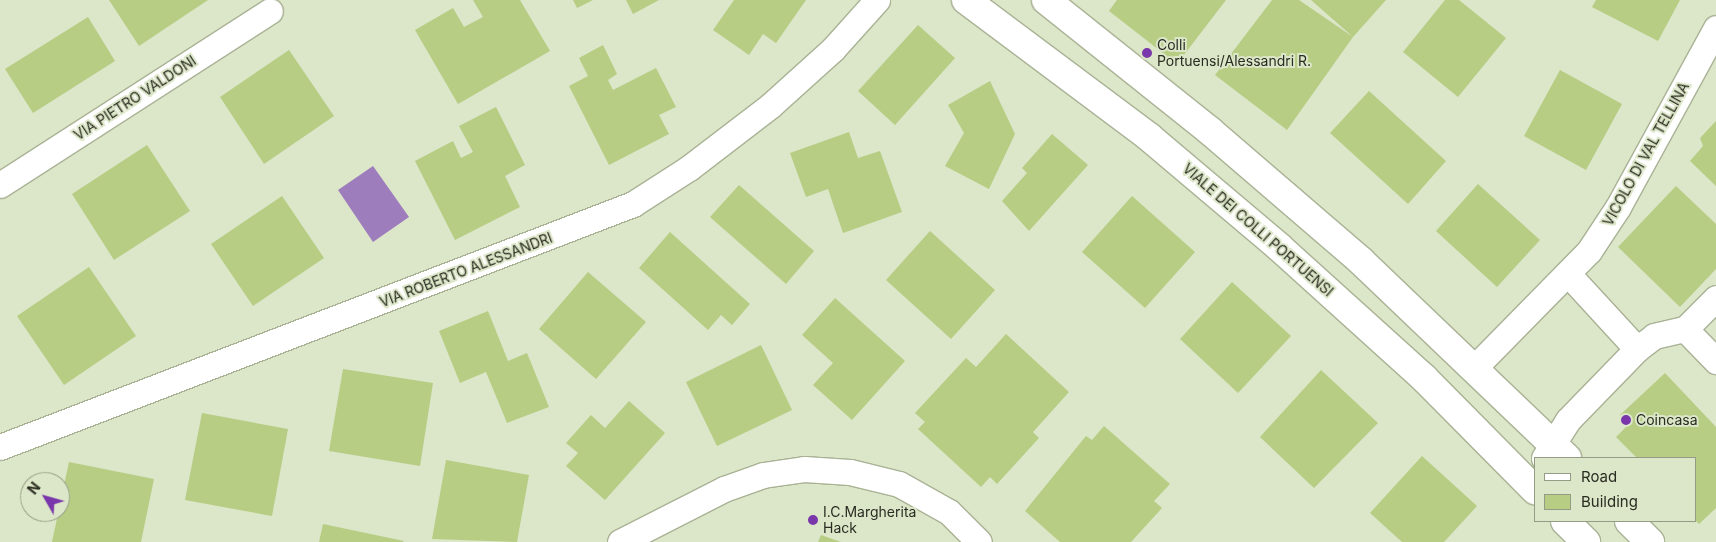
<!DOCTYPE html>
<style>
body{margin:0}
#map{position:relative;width:1716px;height:542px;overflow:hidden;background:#dce6c8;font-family:Inter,sans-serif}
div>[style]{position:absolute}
.water>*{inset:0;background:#9e7dbd}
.building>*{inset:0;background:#b7cd84}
.roads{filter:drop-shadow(1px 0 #a9b295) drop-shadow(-1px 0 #a9b295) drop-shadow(0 1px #a9b295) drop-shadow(0 -1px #a9b295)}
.street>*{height:25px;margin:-12.5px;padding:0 12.5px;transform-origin:12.5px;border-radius:12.5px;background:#fff}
.primary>*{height:28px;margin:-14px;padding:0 14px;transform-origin:14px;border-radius:14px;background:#fff}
.dots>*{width:14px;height:14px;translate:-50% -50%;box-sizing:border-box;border:2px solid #dce6c8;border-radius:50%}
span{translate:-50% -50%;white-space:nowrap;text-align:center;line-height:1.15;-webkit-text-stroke:4px #dce6c8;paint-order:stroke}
.poi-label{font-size:14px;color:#292c21}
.left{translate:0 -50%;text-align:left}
.street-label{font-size:14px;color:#292c21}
.legend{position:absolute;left:1534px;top:457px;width:162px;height:65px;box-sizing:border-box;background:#dce6c8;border:1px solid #949c85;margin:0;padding:6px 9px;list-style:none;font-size:15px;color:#292c21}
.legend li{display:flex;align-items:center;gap:10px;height:25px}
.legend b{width:25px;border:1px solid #949c85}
.north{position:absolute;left:20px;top:472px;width:50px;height:50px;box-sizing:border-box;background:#dce6c8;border:1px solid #949c85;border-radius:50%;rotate:308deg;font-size:14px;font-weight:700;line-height:20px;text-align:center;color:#292c21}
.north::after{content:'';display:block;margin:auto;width:18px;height:22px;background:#7937ab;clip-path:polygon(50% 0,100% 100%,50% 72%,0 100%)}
</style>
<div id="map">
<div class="water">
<i style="clip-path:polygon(373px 166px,409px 217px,373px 242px,338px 190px)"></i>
</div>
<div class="building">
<i style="clip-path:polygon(109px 0,208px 0,139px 46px)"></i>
<i style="clip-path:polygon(473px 0,520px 0,550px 51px,458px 104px,415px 30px,453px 8px,464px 27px,483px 17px)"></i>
<i style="clip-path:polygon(573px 0,593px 0,577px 8px)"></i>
<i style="clip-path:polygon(626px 0,659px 0,633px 14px)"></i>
<i style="clip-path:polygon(734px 0,806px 0,776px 43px,763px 34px,749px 55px,713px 30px)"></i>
<i style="clip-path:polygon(1117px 0,1226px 0,1177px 64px,1109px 11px)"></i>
<i style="clip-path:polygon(1272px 0,1299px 0,1353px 37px,1311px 0,1386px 0,1353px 37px,1287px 130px,1215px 75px)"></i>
<i style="clip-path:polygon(1445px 0,1459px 0,1506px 38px,1458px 97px,1403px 52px)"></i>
<i style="clip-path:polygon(1596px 0,1680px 0,1658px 41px,1592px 7px)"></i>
<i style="clip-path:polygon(88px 17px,115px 61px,33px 113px,5px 69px)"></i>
<i style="clip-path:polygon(918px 25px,955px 58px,895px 125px,858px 91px)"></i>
<i style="clip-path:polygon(603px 45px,617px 74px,608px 80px,613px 90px,656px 68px,676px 107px,659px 115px,669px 134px,609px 165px,569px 86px,588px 76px,579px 58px)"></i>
<i style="clip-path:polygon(289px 50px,334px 116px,264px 164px,220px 97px)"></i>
<i style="clip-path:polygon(1560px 70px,1622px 104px,1586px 170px,1524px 136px)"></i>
<i style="clip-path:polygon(990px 81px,1015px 134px,989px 189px,945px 166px,964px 133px,948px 105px)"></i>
<i style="clip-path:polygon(1369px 91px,1446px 161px,1408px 204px,1330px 133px)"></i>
<i style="clip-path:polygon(496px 107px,525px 165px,505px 176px,520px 207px,455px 240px,415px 161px,453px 141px,461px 158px,473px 152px,459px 126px)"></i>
<i style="clip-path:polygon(1716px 121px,1716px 186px,1690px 161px,1703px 146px,1700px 138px)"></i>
<i style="clip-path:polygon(849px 132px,858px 158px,880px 151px,902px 212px,843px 233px,828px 189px,806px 197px,790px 153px)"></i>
<i style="clip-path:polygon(1052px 134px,1088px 165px,1029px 231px,1002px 201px,1027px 173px,1022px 168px)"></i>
<i style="clip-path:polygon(147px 145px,190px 211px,114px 260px,72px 194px)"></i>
<i style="clip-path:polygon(1478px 184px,1540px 240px,1497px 287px,1436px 231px)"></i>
<i style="clip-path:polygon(739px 185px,814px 251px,786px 284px,710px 217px)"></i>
<i style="clip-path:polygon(1676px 186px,1716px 224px,1716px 269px,1680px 307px,1618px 247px)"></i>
<i style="clip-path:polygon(282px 196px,324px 258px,253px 306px,211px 244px)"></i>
<i style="clip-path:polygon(1132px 196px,1195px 252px,1145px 308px,1082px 252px)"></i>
<i style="clip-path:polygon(930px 231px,995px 290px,951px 339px,886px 280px)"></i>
<i style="clip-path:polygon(670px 232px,750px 304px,732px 325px,721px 315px,708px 330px,639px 268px)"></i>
<i style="clip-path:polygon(89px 267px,136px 336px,64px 385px,17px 316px)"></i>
<i style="clip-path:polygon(588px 272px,646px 322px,596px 379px,539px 329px)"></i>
<i style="clip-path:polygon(1232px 282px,1291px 336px,1238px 393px,1180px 339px)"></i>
<i style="clip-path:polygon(835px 298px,905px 361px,852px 420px,813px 385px,833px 363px,802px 335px)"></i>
<i style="clip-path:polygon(488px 311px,508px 361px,527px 353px,549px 407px,507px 423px,486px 372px,460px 383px,439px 331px)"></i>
<i style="clip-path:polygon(1006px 334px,1069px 392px,1033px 432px,1039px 438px,997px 484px,990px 477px,981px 487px,918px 429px,925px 422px,915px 413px,966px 358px,976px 367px)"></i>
<i style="clip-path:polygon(761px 345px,792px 410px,717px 446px,686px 382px)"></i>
<i style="clip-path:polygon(343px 369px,433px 383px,420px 466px,329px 451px)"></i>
<i style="clip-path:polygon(1321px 370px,1378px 423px,1314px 488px,1260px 437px)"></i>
<i style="clip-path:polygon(1665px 373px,1716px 427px,1716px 508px,1699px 524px,1695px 520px,1695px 458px,1637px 458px,1616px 437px,1629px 424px,1620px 415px)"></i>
<i style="clip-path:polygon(629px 401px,665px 433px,605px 500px,566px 466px,578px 453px,566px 443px,591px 415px,605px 428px)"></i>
<i style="clip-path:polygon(202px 413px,288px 429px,272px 516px,185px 500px)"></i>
<i style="clip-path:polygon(1104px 426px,1170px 484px,1154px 501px,1162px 508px,1131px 542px,1060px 542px,1025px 511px,1086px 436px,1092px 440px)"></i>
<i style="clip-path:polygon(1422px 456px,1477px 506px,1444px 542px,1402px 542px,1370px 513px)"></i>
<i style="clip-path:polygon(446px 460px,529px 475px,517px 542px,432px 539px)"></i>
<i style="clip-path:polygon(69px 462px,154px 479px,141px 542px,52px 542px)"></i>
<i style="clip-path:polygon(323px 524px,404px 541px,403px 542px,319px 542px)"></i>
<i style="clip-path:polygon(821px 535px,841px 542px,818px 542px)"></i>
</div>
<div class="roads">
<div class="street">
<i style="left:0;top:185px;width:321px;rotate:-32.8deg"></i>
<i style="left:1685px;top:329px;width:45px;rotate:45.9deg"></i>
<i style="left:1637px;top:349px;width:21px;rotate:-37deg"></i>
<i style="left:1654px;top:336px;width:32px;rotate:-13deg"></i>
<i style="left:1685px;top:329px;width:44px;rotate:-45deg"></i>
<i style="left:1475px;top:367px;width:163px;rotate:-45.5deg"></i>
<i style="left:1589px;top:251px;width:53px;rotate:-56.6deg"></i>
<i style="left:1618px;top:207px;width:204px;rotate:-61.3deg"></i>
<i style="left:0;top:447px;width:678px;rotate:-21deg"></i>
<i style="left:633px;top:204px;width:67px;rotate:-32.7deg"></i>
<i style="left:689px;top:168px;width:103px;rotate:-37.5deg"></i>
<i style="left:771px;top:105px;width:84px;rotate:-42.1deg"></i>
<i style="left:833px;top:49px;width:66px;rotate:-48.1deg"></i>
<i style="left:1544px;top:458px;width:45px;rotate:-57.7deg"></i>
<i style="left:1568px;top:420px;width:99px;rotate:-45.8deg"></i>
<i style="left:1637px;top:349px;width:100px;rotate:-132.6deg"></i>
<i style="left:620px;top:542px;width:117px;rotate:-27deg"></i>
<i style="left:724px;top:489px;width:41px;rotate:-19.7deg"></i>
<i style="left:763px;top:475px;width:41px;rotate:-8.3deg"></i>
<i style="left:804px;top:469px;width:46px;rotate:3.7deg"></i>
<i style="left:850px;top:472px;width:50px;rotate:13.8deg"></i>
<i style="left:899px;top:484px;width:57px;rotate:29.2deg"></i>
<i style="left:949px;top:512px;width:42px;rotate:45deg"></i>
</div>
<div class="primary">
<i style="left:966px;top:0;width:229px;rotate:36.8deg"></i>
<i style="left:1149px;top:137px;width:170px;rotate:40.2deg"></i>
<i style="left:1279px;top:247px;width:195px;rotate:42.1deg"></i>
<i style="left:1424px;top:378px;width:158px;rotate:45.3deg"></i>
<i style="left:1046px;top:0;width:210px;rotate:38.6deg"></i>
<i style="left:1210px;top:131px;width:199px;rotate:40.7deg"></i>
<i style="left:1361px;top:261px;width:285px;rotate:43.7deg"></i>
<i style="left:1565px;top:521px;width:30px;rotate:45deg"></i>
<i style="left:1629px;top:521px;width:30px;rotate:45deg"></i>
</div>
</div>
<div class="dots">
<i style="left:1147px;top:53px;background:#7937ab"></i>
<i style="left:1626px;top:420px;background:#7937ab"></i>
<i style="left:813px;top:520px;background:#7937ab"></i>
</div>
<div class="poi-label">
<span class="left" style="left:1157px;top:53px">Colli<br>Portuensi/Alessandri R.</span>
<span class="left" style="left:1636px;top:420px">Coincasa</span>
<span class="left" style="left:823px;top:520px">I.C.Margherita<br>Hack</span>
</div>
<div class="street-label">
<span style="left:135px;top:98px;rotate:-33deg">VIA PIETRO VALDONI</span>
<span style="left:1646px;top:154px;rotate:-61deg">VICOLO DI VAL TELLINA</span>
<span style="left:1258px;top:230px;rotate:41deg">VIALE DEI COLLI PORTUENSI</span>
<span style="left:466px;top:270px;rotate:-21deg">VIA ROBERTO ALESSANDRI</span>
</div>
<ul class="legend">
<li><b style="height:6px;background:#fff"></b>Road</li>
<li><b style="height:14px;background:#b7cd84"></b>Building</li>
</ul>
<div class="north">N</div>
</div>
